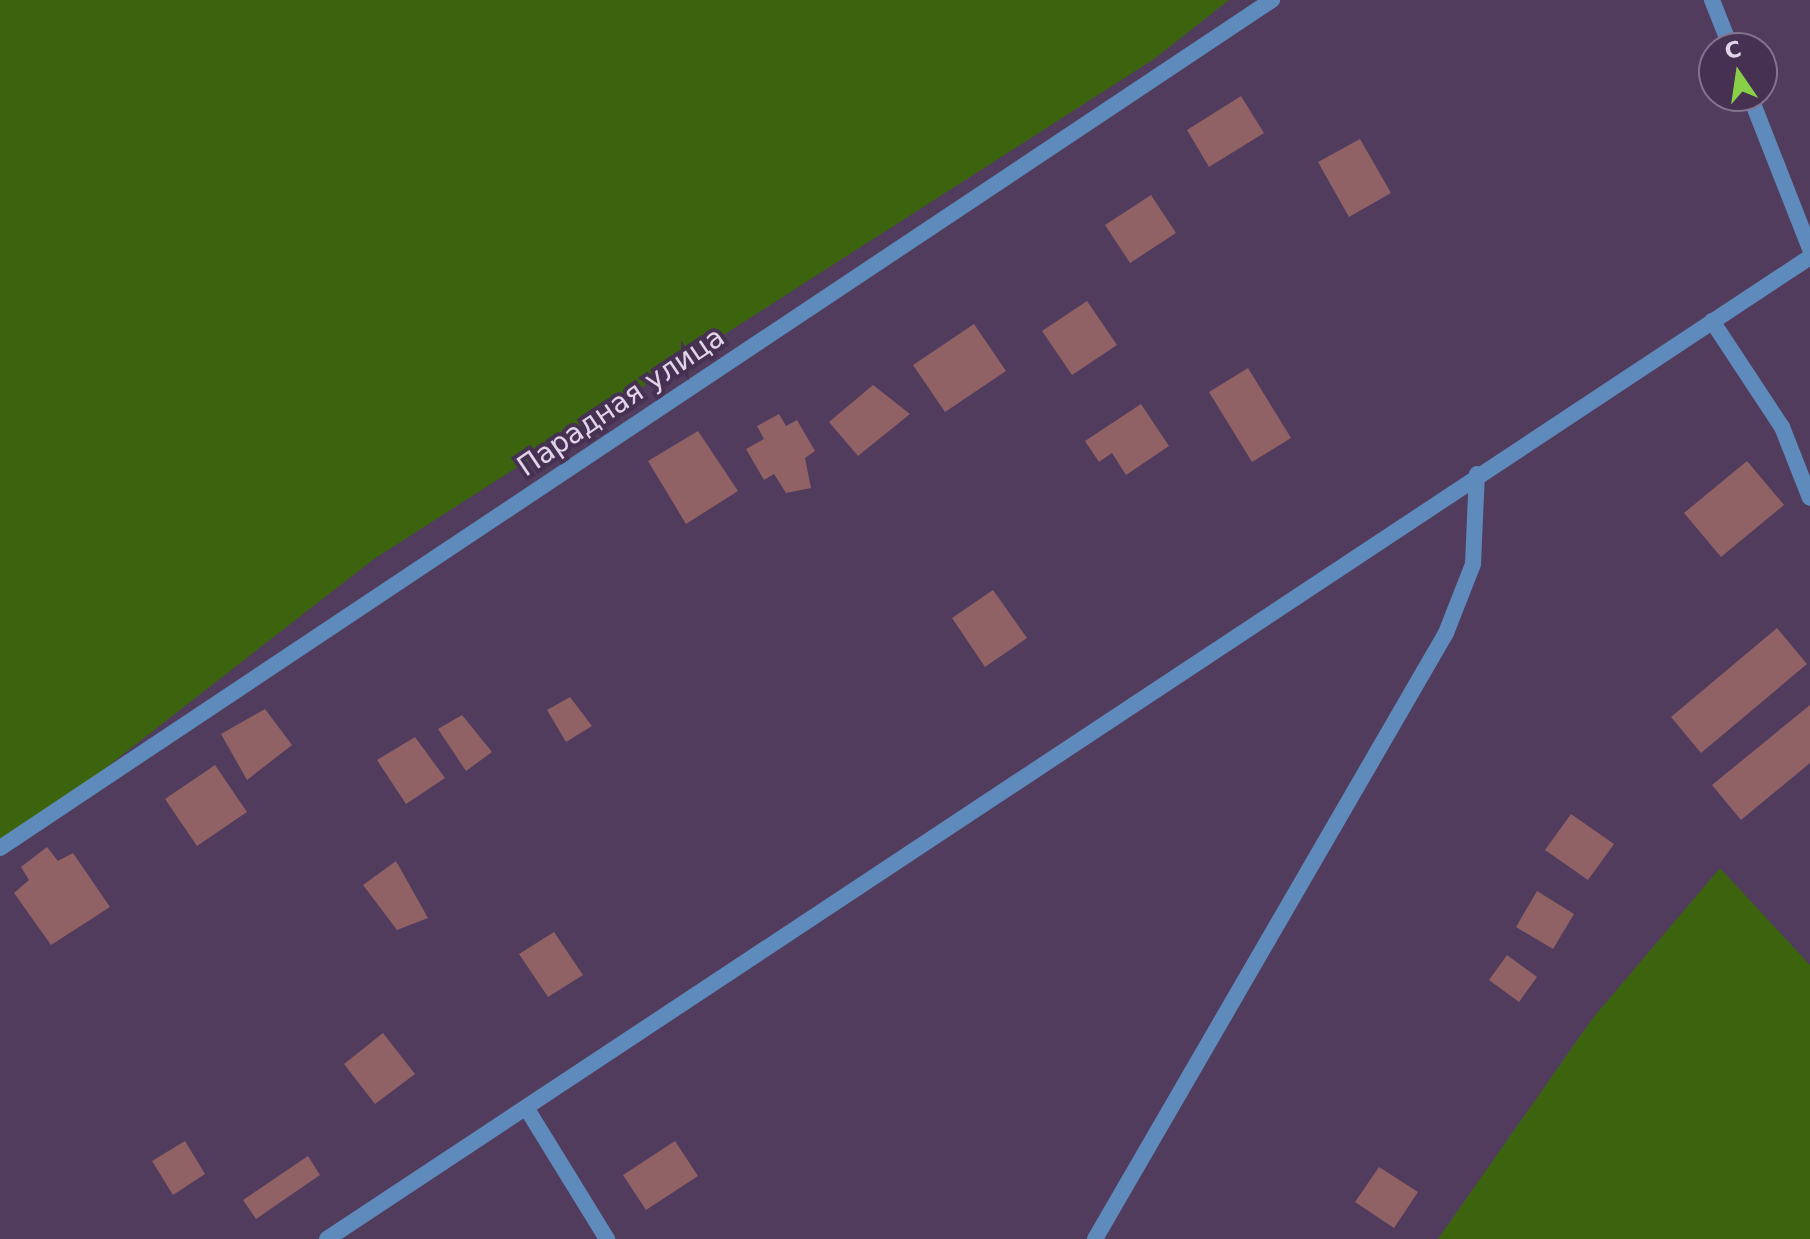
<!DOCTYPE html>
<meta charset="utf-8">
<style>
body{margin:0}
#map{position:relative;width:1810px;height:1239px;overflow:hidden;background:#513c5d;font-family:"DejaVu Sans",sans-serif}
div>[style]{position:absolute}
.green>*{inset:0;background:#3c640f}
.building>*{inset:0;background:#906165}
.service>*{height:16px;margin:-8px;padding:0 8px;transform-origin:8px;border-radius:8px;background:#5f8abc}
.minor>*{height:16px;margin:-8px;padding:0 8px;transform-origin:8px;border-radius:8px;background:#5f8abc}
span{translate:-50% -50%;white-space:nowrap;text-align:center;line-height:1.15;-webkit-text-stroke:8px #463152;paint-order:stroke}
.street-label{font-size:28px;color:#e1d5e9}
.north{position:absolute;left:1698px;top:32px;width:80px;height:80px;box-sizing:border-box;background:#463152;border:2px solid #84738e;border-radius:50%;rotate:347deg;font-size:22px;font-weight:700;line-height:32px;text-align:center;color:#e1d5e9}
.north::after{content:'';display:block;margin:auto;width:28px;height:36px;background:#89cf48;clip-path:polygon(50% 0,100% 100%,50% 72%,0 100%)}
</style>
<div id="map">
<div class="green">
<i style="clip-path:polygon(0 0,1229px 0,1154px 59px,374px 559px,0 850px)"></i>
<i style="clip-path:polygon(1720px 868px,1810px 965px,1810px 1239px,1438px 1239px,1592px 1019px)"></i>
</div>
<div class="building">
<i style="clip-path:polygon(1241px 96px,1264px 133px,1209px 167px,1187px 130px)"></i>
<i style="clip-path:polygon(1360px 139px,1391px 193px,1349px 217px,1318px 162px)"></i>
<i style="clip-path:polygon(1151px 195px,1176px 233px,1130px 263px,1105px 225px)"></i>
<i style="clip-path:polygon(1087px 301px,1117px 345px,1072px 375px,1042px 331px)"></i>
<i style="clip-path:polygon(974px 324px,1006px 371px,945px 412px,913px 365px)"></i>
<i style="clip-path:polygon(1248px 368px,1291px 438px,1252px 462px,1209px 392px)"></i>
<i style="clip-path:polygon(873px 385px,910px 414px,858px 456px,829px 422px)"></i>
<i style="clip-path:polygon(1141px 404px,1169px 446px,1126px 475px,1112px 453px,1099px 462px,1085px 441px)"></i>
<i style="clip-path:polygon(779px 414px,786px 426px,797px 420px,815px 451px,805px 458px,811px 488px,786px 493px,774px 474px,764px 480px,746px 449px,764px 439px,757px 426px)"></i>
<i style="clip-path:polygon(698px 431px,738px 491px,686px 524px,648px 461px)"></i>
<i style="clip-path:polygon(1747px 461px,1784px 505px,1721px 557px,1684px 513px)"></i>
<i style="clip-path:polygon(993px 590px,1027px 638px,985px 667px,952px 618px)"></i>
<i style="clip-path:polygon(1777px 628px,1807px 664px,1701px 753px,1671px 717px)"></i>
<i style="clip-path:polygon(570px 697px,592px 726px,566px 742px,547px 710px)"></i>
<i style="clip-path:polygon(1810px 705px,1810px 763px,1741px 820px,1712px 785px)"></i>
<i style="clip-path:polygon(265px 709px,292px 745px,247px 780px,221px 734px)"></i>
<i style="clip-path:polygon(462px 715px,492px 752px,466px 771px,438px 729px)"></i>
<i style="clip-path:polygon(415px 737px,445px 778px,406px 804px,377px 760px)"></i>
<i style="clip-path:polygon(215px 765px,247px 812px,197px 846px,165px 799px)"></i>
<i style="clip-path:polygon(1571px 814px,1614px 844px,1588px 880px,1545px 850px)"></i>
<i style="clip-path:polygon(47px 847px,58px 861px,73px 853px,110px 907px,51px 945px,14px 893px,29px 880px,21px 867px)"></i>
<i style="clip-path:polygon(396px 861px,428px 918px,397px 930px,363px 885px)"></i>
<i style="clip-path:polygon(1537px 891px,1574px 914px,1553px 949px,1516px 927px)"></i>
<i style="clip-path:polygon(554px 932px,583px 975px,548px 997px,519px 954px)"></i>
<i style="clip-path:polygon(1507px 955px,1537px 977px,1519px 1002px,1489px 980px)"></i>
<i style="clip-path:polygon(383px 1033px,415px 1074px,375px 1104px,344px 1064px)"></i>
<i style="clip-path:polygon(185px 1141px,205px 1174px,173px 1195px,152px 1161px)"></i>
<i style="clip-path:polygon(675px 1141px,698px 1176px,646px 1210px,623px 1175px)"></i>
<i style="clip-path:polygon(308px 1156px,320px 1175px,256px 1219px,243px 1200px)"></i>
<i style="clip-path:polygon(1379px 1167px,1418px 1192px,1394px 1228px,1355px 1202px)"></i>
</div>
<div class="service">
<i style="left:1712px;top:0;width:52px;rotate:68.4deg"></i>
<i style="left:1750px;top:96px;width:164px;rotate:68.6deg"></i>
<i style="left:1712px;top:321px;width:127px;rotate:56.6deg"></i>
<i style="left:1782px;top:427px;width:76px;rotate:68.5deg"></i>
<i style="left:527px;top:1109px;width:153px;rotate:58.4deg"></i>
</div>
<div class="minor">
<i style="left:0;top:848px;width:1529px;rotate:-33.69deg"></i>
<i style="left:327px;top:1239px;width:1779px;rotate:-33.51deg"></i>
<i style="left:1095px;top:1239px;width:700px;rotate:-59.92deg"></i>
<i style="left:1446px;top:633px;width:74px;rotate:-68.6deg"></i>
<i style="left:1473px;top:564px;width:90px;rotate:-87.5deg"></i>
</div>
<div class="street-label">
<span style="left:621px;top:402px;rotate:-34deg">Парадная улица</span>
</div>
<div class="north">С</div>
</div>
